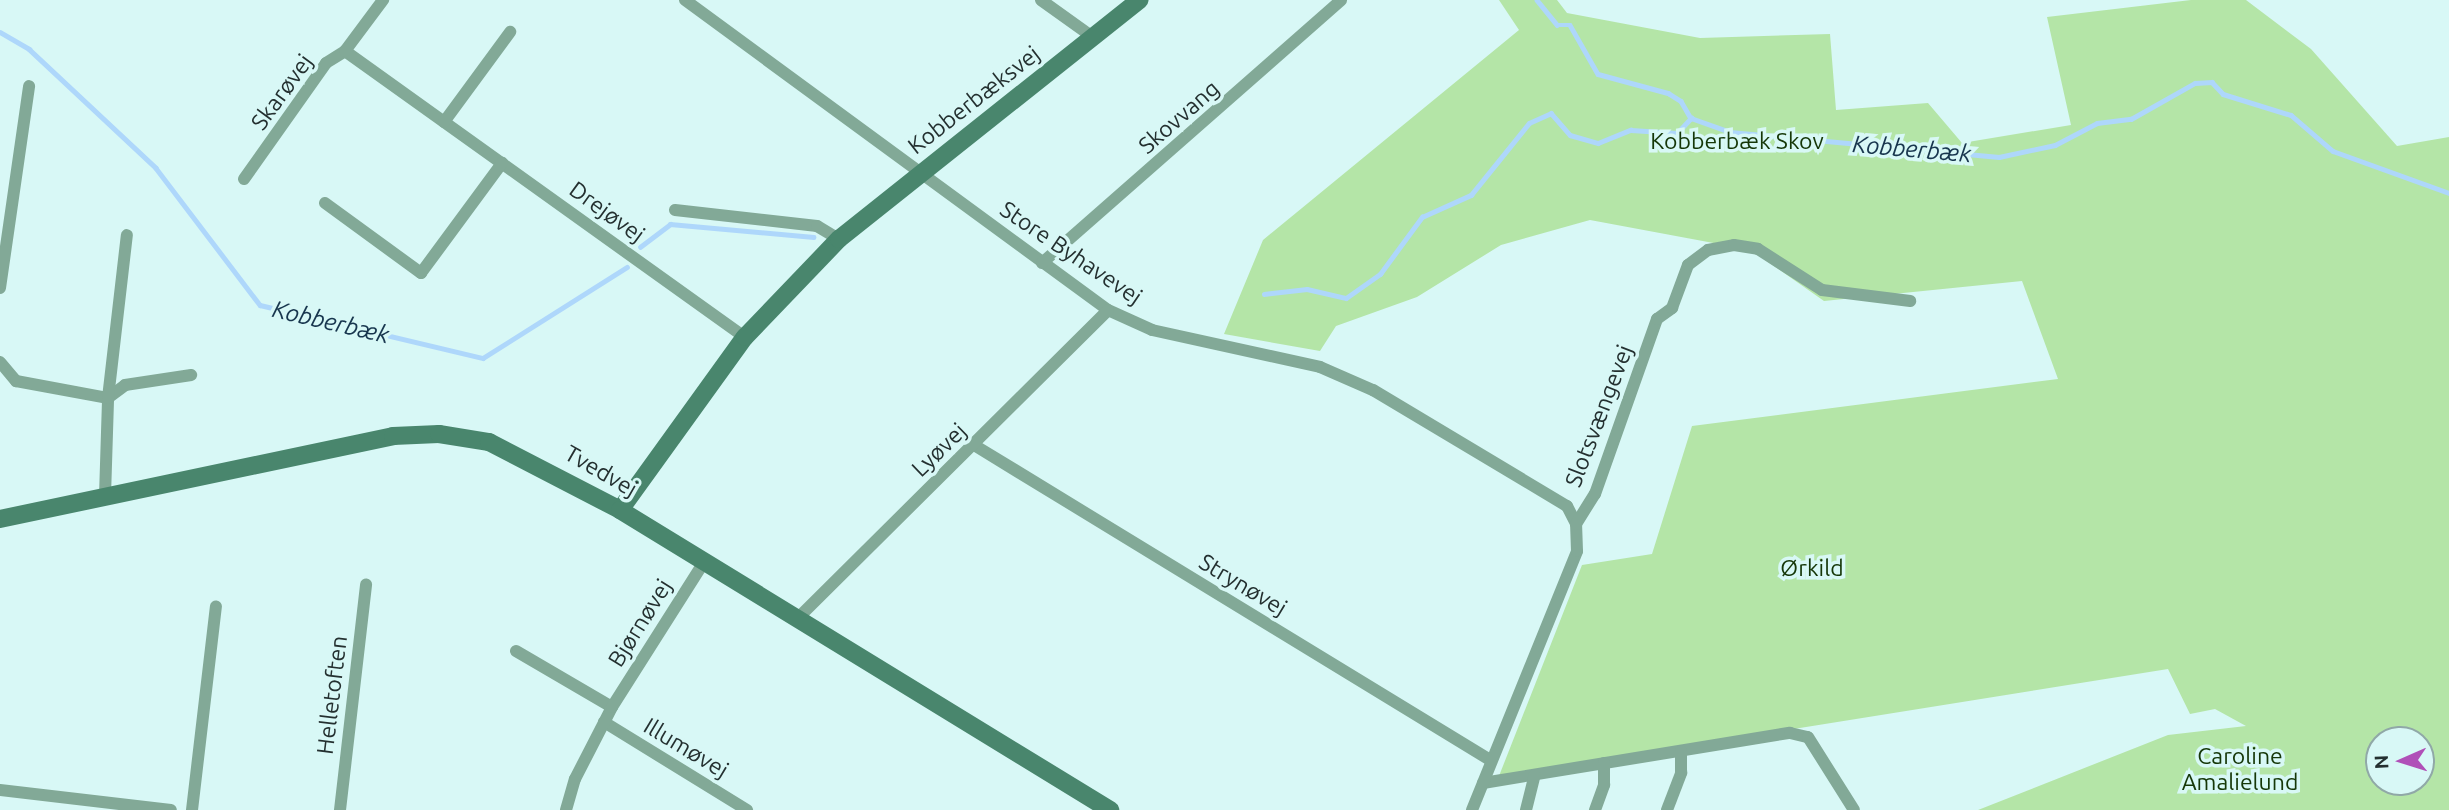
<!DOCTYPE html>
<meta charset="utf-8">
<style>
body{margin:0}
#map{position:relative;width:2449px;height:810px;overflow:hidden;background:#d8f8f6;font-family:Ubuntu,sans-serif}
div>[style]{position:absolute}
.green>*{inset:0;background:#b4e5a7}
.stream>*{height:4.5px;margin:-2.25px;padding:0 2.25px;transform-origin:2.25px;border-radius:2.25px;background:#aed7fb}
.street>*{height:12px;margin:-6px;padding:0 6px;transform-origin:6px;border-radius:6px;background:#82a997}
.secondary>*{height:18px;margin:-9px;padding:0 9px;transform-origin:9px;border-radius:9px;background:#49866d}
span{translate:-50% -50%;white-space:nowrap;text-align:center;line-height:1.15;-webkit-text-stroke:7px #d8f8f6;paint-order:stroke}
.street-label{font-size:23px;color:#243030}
.park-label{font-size:23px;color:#153708}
.water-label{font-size:24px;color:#18364e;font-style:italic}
.north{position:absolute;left:2365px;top:726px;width:70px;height:70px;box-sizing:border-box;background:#d8f8f6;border:2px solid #90a8a7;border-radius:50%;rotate:267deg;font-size:19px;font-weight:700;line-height:28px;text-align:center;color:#243030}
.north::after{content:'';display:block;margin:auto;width:24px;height:32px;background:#b050b8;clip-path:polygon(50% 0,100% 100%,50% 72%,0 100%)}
</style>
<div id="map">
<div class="green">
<i style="clip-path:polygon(evenodd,1499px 0,1557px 0,1567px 13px,1700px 38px,1830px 34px,1836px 110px,1928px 103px,1962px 143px,2071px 125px,2047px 17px,2191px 0,2246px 0,2311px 49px,2397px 146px,2449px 137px,2449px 810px,1978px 810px,2168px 735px,2246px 726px,2215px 709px,2190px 714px,2168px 669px,1499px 776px,1582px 565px,1652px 554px,1692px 426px,2058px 379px,2022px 281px,1824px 301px,1751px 250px,1590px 220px,1501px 245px,1417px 297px,1336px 326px,1320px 351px,1224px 334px,1263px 240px,1519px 30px,1499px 0,2379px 740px,2421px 740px,2421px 782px,2379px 782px,2379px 740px)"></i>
</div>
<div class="stream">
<i style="left:1537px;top:0;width:32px;rotate:51deg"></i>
<i style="left:1557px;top:25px;width:13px"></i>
<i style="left:1570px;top:25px;width:56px;rotate:60.3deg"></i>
<i style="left:1598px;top:74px;width:73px;rotate:15.2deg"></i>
<i style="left:1668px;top:93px;width:15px;rotate:32deg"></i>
<i style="left:1681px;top:101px;width:20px;rotate:60deg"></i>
<i style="left:0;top:32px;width:34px;rotate:30deg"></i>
<i style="left:29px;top:49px;width:174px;rotate:43.1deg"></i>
<i style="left:156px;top:168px;width:172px;rotate:52.8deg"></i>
<i style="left:260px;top:305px;width:229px;rotate:13.4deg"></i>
<i style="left:483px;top:358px;width:170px;rotate:-32.3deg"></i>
<i style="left:1691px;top:118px;width:41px;rotate:19.7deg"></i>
<i style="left:1730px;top:132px;width:270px;rotate:5.3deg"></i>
<i style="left:1999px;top:157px;width:57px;rotate:-12.1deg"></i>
<i style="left:2055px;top:145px;width:47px;rotate:-27.6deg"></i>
<i style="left:2097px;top:123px;width:34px;rotate:-7deg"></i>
<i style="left:2131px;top:119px;width:73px;rotate:-29.4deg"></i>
<i style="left:2195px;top:83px;width:17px;rotate:-3deg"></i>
<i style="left:2212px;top:82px;width:16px;rotate:47deg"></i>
<i style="left:2223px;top:94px;width:71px;rotate:17.2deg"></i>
<i style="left:2291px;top:115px;width:55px;rotate:40.6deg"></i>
<i style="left:2333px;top:151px;width:123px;rotate:19.9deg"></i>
<i style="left:640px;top:247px;width:38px;rotate:-37deg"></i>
<i style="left:670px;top:224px;width:144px;rotate:5.2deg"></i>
<i style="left:1264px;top:294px;width:43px;rotate:-6.6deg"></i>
<i style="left:1307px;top:289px;width:40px;rotate:13deg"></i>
<i style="left:1346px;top:298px;width:42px;rotate:-35.2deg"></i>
<i style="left:1380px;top:274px;width:71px;rotate:-53.6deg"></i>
<i style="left:1422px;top:217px;width:54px;rotate:-24.2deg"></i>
<i style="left:1471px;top:195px;width:92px;rotate:-51.1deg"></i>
<i style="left:1529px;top:123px;width:24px;rotate:-24deg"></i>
<i style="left:1551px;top:113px;width:29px;rotate:49deg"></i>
<i style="left:1570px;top:135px;width:29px;rotate:16deg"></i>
<i style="left:1598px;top:143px;width:35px;rotate:-22deg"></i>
<i style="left:1631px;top:130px;width:46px;rotate:3.7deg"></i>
<i style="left:1677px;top:133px;width:21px;rotate:-47deg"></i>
</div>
<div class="street">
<i style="left:685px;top:0;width:524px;rotate:36.24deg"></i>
<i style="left:1108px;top:310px;width:48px;rotate:24.4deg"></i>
<i style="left:1152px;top:330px;width:172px;rotate:12.4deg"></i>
<i style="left:1320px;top:367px;width:58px;rotate:23.5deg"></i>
<i style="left:1373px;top:390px;width:226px;rotate:30.9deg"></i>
<i style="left:1567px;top:506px;width:20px;rotate:63deg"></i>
<i style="left:1041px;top:0;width:65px;rotate:35.6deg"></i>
<i style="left:345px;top:51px;width:492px;rotate:35.6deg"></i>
<i style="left:444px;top:122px;width:112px;rotate:-53.7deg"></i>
<i style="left:244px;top:179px;width:142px;rotate:-54.7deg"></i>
<i style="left:326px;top:63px;width:22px;rotate:-32deg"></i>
<i style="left:345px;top:51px;width:64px;rotate:-53.3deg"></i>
<i style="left:325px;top:203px;width:119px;rotate:36.1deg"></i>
<i style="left:421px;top:273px;width:137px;rotate:-53.6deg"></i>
<i style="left:675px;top:210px;width:143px;rotate:6.4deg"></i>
<i style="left:817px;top:226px;width:26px;rotate:31deg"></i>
<i style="left:1042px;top:263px;width:398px;rotate:-41.3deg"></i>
<i style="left:0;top:288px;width:204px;rotate:-81.8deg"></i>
<i style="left:0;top:362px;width:25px;rotate:50deg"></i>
<i style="left:16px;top:381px;width:94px;rotate:10.5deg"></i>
<i style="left:108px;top:398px;width:21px;rotate:-37deg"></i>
<i style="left:125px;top:385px;width:67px;rotate:-8.6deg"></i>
<i style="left:974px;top:445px;width:605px;rotate:31.4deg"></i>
<i style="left:105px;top:496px;width:98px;rotate:-88.2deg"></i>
<i style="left:108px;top:398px;width:164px;rotate:-83.4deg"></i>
<i style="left:797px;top:619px;width:438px;rotate:-44.8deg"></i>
<i style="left:516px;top:651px;width:111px;rotate:30.3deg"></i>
<i style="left:604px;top:722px;width:168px;rotate:31.6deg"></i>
<i style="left:1483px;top:783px;width:311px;rotate:-9.3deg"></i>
<i style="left:1790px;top:733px;width:18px;rotate:13deg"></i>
<i style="left:1808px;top:737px;width:86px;rotate:57.8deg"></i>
<i style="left:0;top:790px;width:172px;rotate:6.7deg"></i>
<i style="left:192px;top:810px;width:205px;rotate:-83.3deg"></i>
<i style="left:340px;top:810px;width:227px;rotate:-83.4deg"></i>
<i style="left:566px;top:810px;width:32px;rotate:-74deg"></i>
<i style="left:575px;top:779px;width:81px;rotate:-62.8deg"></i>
<i style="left:612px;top:707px;width:172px;rotate:-57.6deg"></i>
<i style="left:1472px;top:810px;width:279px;rotate:-67.9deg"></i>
<i style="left:1577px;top:551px;width:27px;rotate:-92deg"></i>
<i style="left:1576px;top:524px;width:36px;rotate:-58deg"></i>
<i style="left:1595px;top:494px;width:186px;rotate:-70.5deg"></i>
<i style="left:1657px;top:319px;width:19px;rotate:-36deg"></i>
<i style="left:1672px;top:308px;width:46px;rotate:-69.6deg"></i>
<i style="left:1688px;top:265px;width:25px;rotate:-37deg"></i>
<i style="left:1708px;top:250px;width:26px;rotate:-11deg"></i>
<i style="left:1734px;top:245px;width:24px;rotate:9deg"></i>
<i style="left:1758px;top:249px;width:76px;rotate:32.6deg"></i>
<i style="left:1822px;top:290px;width:89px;rotate:7.1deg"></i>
<i style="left:1526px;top:810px;width:36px;rotate:-76deg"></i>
<i style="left:1595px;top:810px;width:27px;rotate:-70deg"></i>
<i style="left:1604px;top:785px;width:22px;rotate:-90deg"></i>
<i style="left:1667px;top:810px;width:40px;rotate:-69deg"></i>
<i style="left:1681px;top:773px;width:22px;rotate:-90deg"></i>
</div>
<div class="secondary">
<i style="left:620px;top:510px;width:213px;rotate:-54.2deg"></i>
<i style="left:745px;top:337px;width:136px;rotate:-46.2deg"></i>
<i style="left:839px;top:239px;width:384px;rotate:-38.5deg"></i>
<i style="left:0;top:519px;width:402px;rotate:-11.9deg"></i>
<i style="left:393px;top:436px;width:46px;rotate:-2.5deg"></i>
<i style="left:439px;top:434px;width:51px;rotate:9.1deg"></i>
<i style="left:489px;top:442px;width:148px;rotate:27.4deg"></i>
<i style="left:620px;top:510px;width:575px;rotate:31.48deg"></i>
</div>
<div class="street-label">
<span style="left:282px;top:92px;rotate:-54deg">Skarøvej</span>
<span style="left:974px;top:100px;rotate:-38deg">Kobberbæksvej</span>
<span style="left:1179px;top:117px;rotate:-41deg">Skovvang</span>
<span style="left:607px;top:212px;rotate:36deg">Drejøvej</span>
<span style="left:1071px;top:253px;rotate:34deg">Store Byhavevej</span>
<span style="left:1599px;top:416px;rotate:-69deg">Slotsvængevej</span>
<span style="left:939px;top:450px;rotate:-44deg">Lyøvej</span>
<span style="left:601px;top:471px;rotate:30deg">Tvedvej</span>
<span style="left:1243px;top:585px;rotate:31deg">Strynøvej</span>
<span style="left:640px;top:623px;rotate:-58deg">Bjørnøvej</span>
<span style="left:332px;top:695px;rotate:-83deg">Helletoften</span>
<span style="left:686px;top:748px;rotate:31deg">Illumøvej</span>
</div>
<div class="park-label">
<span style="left:1737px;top:141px">Kobberbæk Skov</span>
<span style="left:1812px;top:568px">Ørkild</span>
<span style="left:2240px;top:769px">Caroline<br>Amalielund</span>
</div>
<div class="water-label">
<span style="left:1912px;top:149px;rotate:5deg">Kobberbæk</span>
<span style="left:331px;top:322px;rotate:13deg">Kobberbæk</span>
</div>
<div class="north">N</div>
</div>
